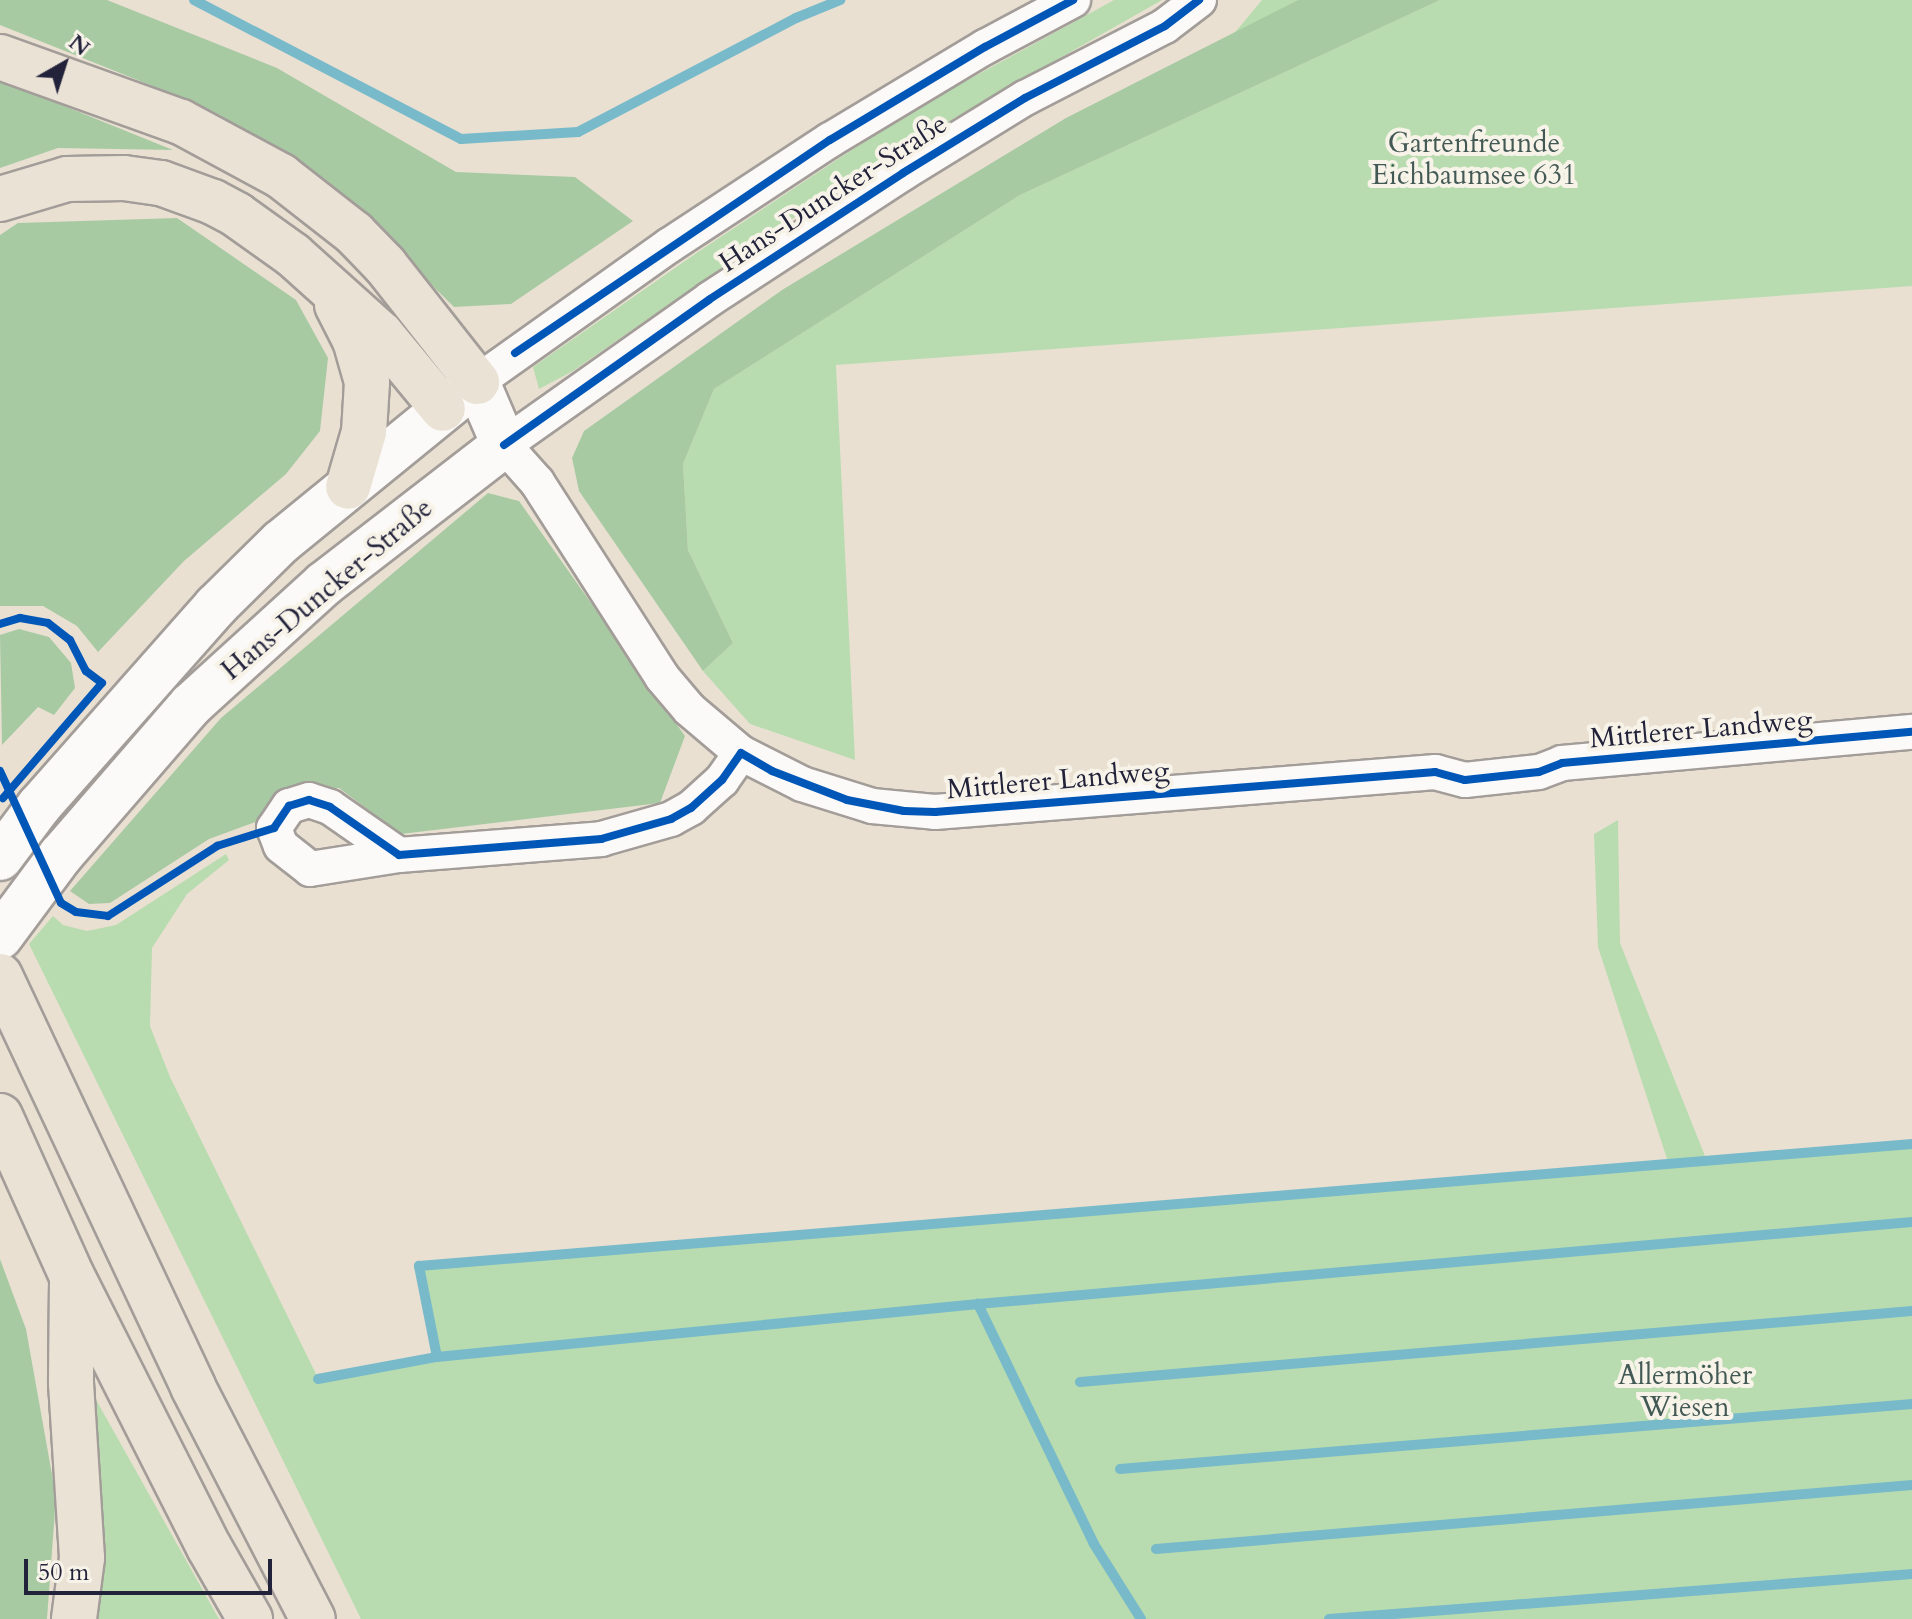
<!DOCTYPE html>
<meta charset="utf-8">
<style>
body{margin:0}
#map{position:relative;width:1912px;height:1619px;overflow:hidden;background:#e9e0d2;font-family:Cardo,serif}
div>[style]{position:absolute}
.green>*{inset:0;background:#b8dcaf}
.forest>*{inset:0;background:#a8caa3}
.stream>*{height:10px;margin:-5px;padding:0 5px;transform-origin:5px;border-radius:5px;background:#78baca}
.roads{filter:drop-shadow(2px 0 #a39d99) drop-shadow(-2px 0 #a39d99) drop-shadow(0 2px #a39d99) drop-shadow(0 -2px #a39d99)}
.minor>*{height:34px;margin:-17px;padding:0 17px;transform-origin:17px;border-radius:17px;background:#fcfaf8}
.tertiary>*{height:44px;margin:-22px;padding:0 22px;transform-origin:22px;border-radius:22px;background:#fcfaf8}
.motorway>*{height:44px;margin:-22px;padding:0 22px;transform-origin:22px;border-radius:22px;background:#ebe2d6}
.cycleway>*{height:8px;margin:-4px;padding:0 4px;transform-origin:4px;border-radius:4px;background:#0057b8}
span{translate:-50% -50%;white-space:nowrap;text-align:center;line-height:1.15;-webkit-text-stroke:8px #f7f3e8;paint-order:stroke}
.park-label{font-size:28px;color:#435955}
.street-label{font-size:28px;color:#22223b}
.north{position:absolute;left:24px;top:24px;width:80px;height:80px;-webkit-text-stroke:6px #f7f3e8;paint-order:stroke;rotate:39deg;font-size:22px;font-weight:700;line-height:32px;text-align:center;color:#22223b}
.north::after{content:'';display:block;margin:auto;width:28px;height:36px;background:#22223b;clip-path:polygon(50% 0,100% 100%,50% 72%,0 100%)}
.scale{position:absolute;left:24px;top:1559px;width:248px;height:36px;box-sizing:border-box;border:4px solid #22223b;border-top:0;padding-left:10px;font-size:24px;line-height:28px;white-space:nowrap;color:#22223b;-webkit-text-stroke:6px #f7f3e8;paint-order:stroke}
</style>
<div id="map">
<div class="green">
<i style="clip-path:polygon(1114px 0,1162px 0,858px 173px,573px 371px,539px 389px,533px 367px,698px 252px,906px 114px)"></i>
<i style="clip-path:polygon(1262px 0,1298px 0,1232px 36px)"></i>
<i style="clip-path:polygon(1440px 0,1912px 0,1912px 286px,836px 365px,855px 760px,750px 724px,703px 671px,733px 643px,688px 550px,683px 464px,714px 389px,1020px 195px)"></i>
<i style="clip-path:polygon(1618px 820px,1620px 943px,1707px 1161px,1912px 1144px,1912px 1619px,361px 1619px,29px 944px,53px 916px,63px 925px,87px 931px,116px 925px,226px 854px,229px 860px,187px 894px,152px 948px,150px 1026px,170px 1077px,318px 1378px,436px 1357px,419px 1266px,1669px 1165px,1598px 947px,1594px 834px)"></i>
<i style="clip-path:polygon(90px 1389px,219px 1619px,84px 1619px)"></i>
</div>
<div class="forest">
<i style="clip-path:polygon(0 0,107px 0,277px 68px,456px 172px,575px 177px,633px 221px,511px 304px,454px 307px,326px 180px,200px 105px,0 25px)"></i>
<i style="clip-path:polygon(1298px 0,1440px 0,1020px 195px,714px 389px,683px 464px,688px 550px,733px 643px,703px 671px,579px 491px,572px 458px,584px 431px,782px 290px,1066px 118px)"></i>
<i style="clip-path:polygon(0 80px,173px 150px,58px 148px,0 168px)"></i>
<i style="clip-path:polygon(177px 218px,296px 300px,328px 358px,320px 431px,286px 474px,184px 561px,98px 652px,77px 626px,43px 606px,0 606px,0 235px,18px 223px)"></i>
<i style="clip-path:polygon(488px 493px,519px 501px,685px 736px,660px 803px,401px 834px,339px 788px,286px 793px,261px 820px,209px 839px,110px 903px,89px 904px,70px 891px,221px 718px)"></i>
<i style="clip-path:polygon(19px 629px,49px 637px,71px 663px,75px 688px,54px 715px,38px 707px,2px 745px,0 635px)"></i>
<i style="clip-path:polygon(0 1259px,26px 1329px,56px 1497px,47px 1619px,0 1619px)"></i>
</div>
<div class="stream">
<i style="left:194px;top:0;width:301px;rotate:27.5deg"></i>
<i style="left:461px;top:139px;width:117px;rotate:-3.4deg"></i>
<i style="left:578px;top:132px;width:246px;rotate:-27.6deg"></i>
<i style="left:796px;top:18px;width:48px;rotate:-22.2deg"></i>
<i style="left:437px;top:1357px;width:544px;rotate:-5.6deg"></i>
<i style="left:318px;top:1379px;width:121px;rotate:-10.5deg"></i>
<i style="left:437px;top:1357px;width:93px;rotate:-101.2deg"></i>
<i style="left:419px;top:1266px;width:1498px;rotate:-4.67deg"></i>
<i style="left:1080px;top:1382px;width:835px;rotate:-4.88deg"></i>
<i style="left:1120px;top:1469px;width:795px;rotate:-4.69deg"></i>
<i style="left:1156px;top:1549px;width:759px;rotate:-4.84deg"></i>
<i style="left:1141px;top:1619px;width:89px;rotate:-122.1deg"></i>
<i style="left:1094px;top:1544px;width:267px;rotate:-115.8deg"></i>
<i style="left:978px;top:1304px;width:938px;rotate:-5.02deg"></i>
<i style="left:1329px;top:1619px;width:585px;rotate:-4.41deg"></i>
</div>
<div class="roads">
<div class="minor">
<i style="left:1199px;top:0;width:43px;rotate:142.6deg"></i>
<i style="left:1165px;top:26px;width:157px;rotate:152.8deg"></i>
<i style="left:1025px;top:98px;width:143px;rotate:148.4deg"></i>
<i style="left:903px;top:173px;width:230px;rotate:146.9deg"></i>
<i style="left:710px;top:299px;width:252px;rotate:144.7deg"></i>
<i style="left:504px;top:445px;width:50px;rotate:48.3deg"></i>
<i style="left:537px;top:482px;width:232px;rotate:57.3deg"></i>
<i style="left:662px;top:677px;width:42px;rotate:49.8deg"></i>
<i style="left:689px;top:709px;width:68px;rotate:40.2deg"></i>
<i style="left:741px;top:753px;width:68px;rotate:26.9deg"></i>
<i style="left:802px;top:784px;width:73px;rotate:17.4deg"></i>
<i style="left:872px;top:806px;width:63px;rotate:5.4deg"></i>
<i style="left:935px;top:812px;width:502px;rotate:-4.57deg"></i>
<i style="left:1435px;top:772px;width:31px;rotate:15deg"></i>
<i style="left:1465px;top:780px;width:74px;rotate:-6.2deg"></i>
<i style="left:1539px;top:772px;width:25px;rotate:-21deg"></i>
<i style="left:1562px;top:763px;width:351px;rotate:-5.1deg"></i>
<i style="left:477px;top:382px;width:237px;rotate:-35.4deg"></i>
<i style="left:670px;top:245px;width:191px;rotate:-33.3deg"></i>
<i style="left:830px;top:140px;width:181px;rotate:-31deg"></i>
<i style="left:985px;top:47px;width:100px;rotate:-28.1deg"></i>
<i style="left:399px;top:855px;width:84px;rotate:-145.2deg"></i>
<i style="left:330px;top:807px;width:22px;rotate:-162deg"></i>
<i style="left:309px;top:800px;width:21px;rotate:163deg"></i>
<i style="left:289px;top:806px;width:27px;rotate:124deg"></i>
<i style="left:274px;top:828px;width:19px;rotate:69deg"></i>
<i style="left:281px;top:846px;width:37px;rotate:38deg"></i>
<i style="left:310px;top:869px;width:90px;rotate:-8.9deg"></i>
<i style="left:399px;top:855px;width:203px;rotate:-4.5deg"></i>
<i style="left:601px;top:839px;width:73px;rotate:-15.9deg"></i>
<i style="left:671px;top:819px;width:23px;rotate:-29deg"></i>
<i style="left:691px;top:808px;width:42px;rotate:-42.1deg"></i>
<i style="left:722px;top:780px;width:33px;rotate:-55deg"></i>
</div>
<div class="tertiary">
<i style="left:0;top:858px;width:65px;rotate:-53.1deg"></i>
<i style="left:39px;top:806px;width:267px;rotate:-48.5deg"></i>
<i style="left:216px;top:606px;width:91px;rotate:-44.6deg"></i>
<i style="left:281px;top:542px;width:253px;rotate:-39.2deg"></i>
<i style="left:477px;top:382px;width:69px;rotate:66.8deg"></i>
<i style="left:0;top:937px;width:102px;rotate:-53.4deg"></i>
<i style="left:61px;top:855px;width:198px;rotate:-49.1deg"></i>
<i style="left:191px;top:705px;width:180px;rotate:-42.3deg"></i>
<i style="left:324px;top:584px;width:227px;rotate:-37.7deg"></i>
</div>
<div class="motorway">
<i style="left:0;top:57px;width:192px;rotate:19.8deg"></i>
<i style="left:181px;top:122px;width:114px;rotate:28.4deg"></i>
<i style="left:281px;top:176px;width:93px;rotate:38deg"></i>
<i style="left:354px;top:233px;width:45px;rotate:45.9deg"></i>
<i style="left:385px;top:265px;width:149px;rotate:51.8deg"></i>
<i style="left:0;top:199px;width:70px;rotate:-16.6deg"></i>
<i style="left:67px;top:179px;width:57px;rotate:-1deg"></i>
<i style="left:124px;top:178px;width:37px;rotate:8deg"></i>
<i style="left:161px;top:183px;width:55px;rotate:20.1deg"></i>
<i style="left:213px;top:202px;width:27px;rotate:28deg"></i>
<i style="left:237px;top:215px;width:69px;rotate:35.5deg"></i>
<i style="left:293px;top:255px;width:118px;rotate:41.9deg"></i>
<i style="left:381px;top:334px;width:97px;rotate:50.4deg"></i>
<i style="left:337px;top:305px;width:39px;rotate:63deg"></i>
<i style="left:355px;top:340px;width:44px;rotate:74.1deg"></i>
<i style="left:367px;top:382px;width:50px;rotate:93.4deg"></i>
<i style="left:364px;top:432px;width:57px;rotate:106.2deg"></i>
<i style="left:0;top:976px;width:454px;rotate:64.8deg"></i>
<i style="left:193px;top:1387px;width:261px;rotate:62.7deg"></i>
<i style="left:0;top:1116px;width:175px;rotate:65.8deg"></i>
<i style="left:72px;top:1276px;width:304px;rotate:63.2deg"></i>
<i style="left:209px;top:1547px;width:83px;rotate:60.3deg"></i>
<i style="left:72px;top:1282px;width:101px;rotate:90.6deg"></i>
<i style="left:71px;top:1383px;width:175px;rotate:86.4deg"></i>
<i style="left:82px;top:1558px;width:62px;rotate:97.5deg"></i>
</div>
</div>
<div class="cycleway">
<i style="left:515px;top:353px;width:380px;rotate:-34.1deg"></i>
<i style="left:830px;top:140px;width:181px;rotate:-31deg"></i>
<i style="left:985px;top:47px;width:100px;rotate:-28.1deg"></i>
<i style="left:504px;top:445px;width:252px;rotate:-35.3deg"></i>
<i style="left:710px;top:299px;width:230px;rotate:-33.1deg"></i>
<i style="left:903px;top:173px;width:143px;rotate:-31.6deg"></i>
<i style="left:1025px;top:98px;width:157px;rotate:-27.2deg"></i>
<i style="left:1165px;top:26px;width:43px;rotate:-37.4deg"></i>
<i style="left:0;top:624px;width:21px;rotate:-17deg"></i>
<i style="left:20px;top:618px;width:28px;rotate:10deg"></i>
<i style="left:48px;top:623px;width:28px;rotate:38deg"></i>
<i style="left:70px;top:640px;width:35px;rotate:63deg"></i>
<i style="left:86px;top:671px;width:20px;rotate:37deg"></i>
<i style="left:102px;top:683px;width:152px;rotate:130.7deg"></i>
<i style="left:0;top:771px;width:145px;rotate:65.2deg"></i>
<i style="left:61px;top:903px;width:17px;rotate:31deg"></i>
<i style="left:76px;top:912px;width:32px;rotate:7deg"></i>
<i style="left:108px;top:916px;width:130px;rotate:-32.7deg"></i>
<i style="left:217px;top:846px;width:60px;rotate:-17.5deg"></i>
<i style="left:274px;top:828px;width:27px;rotate:-56deg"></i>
<i style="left:289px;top:806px;width:21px;rotate:-17deg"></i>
<i style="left:309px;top:800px;width:22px;rotate:18deg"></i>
<i style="left:330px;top:807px;width:84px;rotate:34.8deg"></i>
<i style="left:399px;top:855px;width:203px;rotate:-4.5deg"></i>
<i style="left:601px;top:839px;width:73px;rotate:-15.9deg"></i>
<i style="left:671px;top:819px;width:23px;rotate:-29deg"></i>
<i style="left:691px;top:808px;width:42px;rotate:-42.1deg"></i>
<i style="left:722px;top:780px;width:33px;rotate:-55deg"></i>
<i style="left:741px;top:753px;width:36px;rotate:30deg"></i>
<i style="left:772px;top:771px;width:80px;rotate:21.1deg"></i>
<i style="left:847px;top:800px;width:58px;rotate:10.9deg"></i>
<i style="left:904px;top:811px;width:31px;rotate:2deg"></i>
<i style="left:935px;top:812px;width:502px;rotate:-4.57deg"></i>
<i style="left:1435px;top:772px;width:31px;rotate:15deg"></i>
<i style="left:1465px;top:780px;width:74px;rotate:-6.2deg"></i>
<i style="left:1539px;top:772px;width:25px;rotate:-21deg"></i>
<i style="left:1562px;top:763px;width:351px;rotate:-5.1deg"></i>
</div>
<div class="park-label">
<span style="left:1474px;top:159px">Gartenfreunde<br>Eichbaumsee 631</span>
<span style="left:1685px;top:1391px">Allermöher<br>Wiesen</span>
</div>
<div class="street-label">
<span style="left:833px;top:193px;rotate:-33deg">Hans-Duncker-Straße</span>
<span style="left:327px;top:589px;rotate:-40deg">Hans-Duncker-Straße</span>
<span style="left:1701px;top:729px;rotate:-5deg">Mittlerer Landweg</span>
<span style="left:1058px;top:780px;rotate:-5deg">Mittlerer Landweg</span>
</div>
<div class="north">N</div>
<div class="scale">50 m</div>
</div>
